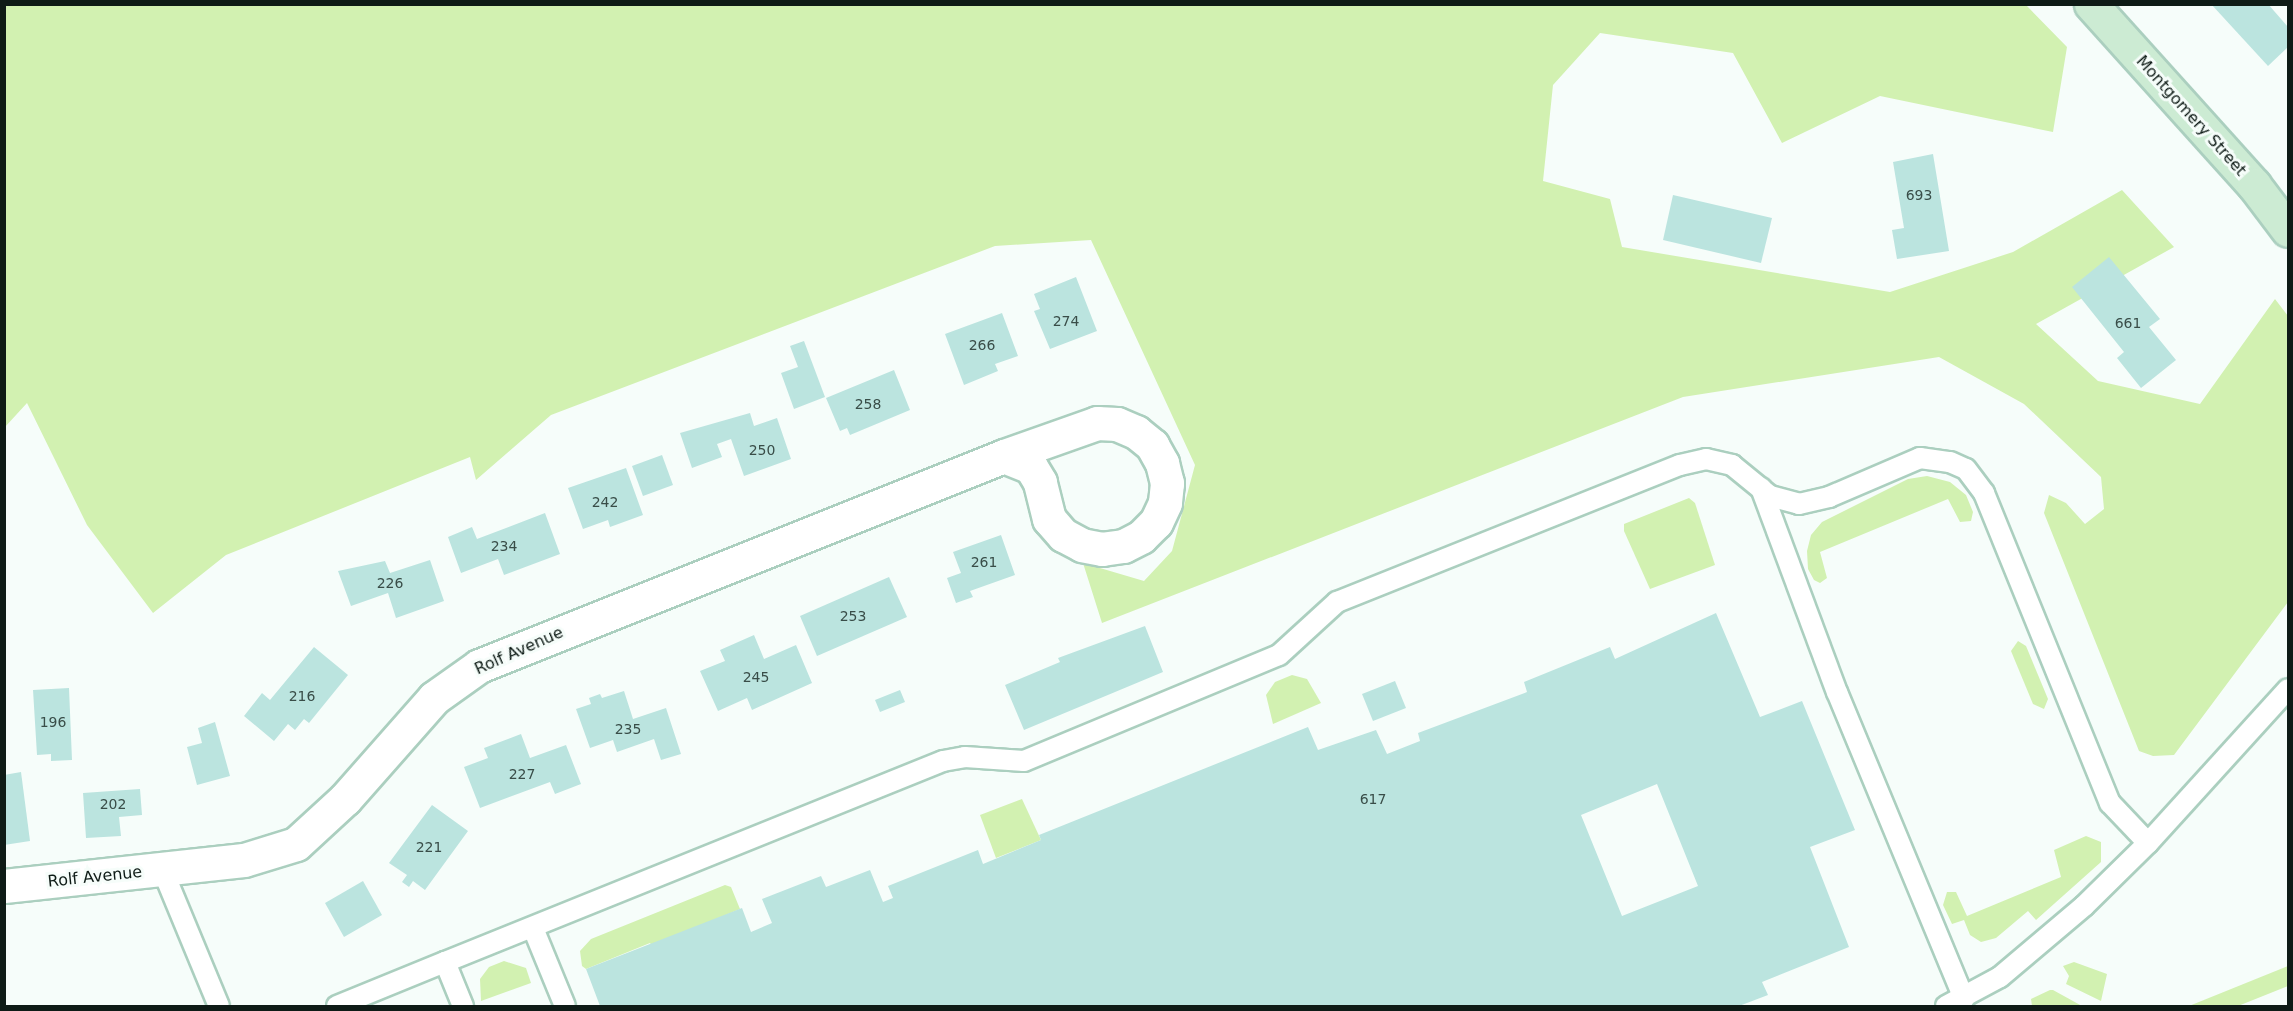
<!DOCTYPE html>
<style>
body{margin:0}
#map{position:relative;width:2293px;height:1011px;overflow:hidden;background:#f6fdfa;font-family:"DejaVu Sans",sans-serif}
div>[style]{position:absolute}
.green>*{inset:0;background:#d2f1b1}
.building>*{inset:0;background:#bbe4df}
.roads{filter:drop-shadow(2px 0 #abcfbf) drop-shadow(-2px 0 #abcfbf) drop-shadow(0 2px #abcfbf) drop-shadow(0 -2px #abcfbf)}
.lane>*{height:20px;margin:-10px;padding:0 10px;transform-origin:10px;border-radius:10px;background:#fff}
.street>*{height:33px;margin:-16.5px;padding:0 16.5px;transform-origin:16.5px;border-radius:16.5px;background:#fff}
.secondary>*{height:33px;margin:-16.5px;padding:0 16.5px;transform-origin:16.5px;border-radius:16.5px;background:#ccebd3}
span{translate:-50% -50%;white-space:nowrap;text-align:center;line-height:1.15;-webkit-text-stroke:6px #f6fdfa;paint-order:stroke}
.number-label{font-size:14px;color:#394d48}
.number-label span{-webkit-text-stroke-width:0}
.street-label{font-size:16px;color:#0e1b16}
.frame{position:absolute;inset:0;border:6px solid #0e1b16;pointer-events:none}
</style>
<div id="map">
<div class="green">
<i style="clip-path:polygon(5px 5px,2026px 5px,2067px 47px,2053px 132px,1880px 96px,1782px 143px,1733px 53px,1600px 33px,1553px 85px,1543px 181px,1610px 199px,1622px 247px,1890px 292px,2013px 252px,2122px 190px,2174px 247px,2036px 324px,2098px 381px,2200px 404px,2275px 299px,2288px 316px,2288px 602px,2174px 755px,2153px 756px,2139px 751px,2044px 513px,2049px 495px,2066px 503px,2085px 524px,2104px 509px,2101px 477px,2024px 404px,1939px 357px,1683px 397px,1102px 623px,1083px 563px,1144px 581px,1172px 551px,1195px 465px,1091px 240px,995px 246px,551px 415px,476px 480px,470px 457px,226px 555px,153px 613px,87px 525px,27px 403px,5px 427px)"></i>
<i style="clip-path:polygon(1927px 476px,1950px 482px,1966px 495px,1973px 512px,1971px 521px,1960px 522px,1948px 499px,1820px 552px,1827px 578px,1820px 583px,1814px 580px,1808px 569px,1807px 551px,1811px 535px,1822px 522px,1908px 479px)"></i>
<i style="clip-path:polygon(1689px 498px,1695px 503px,1715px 565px,1650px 589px,1624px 531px,1624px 524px)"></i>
<i style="clip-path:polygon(2018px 641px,2026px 646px,2048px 699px,2044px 709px,2033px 704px,2011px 651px)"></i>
<i style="clip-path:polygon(1292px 675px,1307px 679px,1321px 703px,1273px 724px,1266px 695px,1275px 682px)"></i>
<i style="clip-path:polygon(1022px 799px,1041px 840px,996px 858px,980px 815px)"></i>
<i style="clip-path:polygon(2086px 836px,2101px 842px,2101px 862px,2036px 920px,2028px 911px,1996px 938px,1981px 942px,1970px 935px,1964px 920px,1952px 924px,1943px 905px,1947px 892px,1956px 892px,1967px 916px,2061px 877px,2054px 850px)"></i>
<i style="clip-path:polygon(725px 885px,731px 887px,740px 909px,652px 946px,650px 943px,586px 969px,582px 966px,580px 951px,591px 939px)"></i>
<i style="clip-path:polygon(504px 961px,526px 968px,531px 983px,481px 1001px,480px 979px,489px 967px)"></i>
<i style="clip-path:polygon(2074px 962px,2107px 974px,2101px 1001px,2066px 984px,2069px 976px,2063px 966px)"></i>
<i style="clip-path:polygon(2288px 966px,2288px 986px,2238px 1006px,2189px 1006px)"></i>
<i style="clip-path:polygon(2050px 990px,2053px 990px,2082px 1006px,2032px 1006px,2031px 999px)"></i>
</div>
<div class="building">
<i style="clip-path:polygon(2211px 4px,2268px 4px,2288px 27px,2288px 47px,2268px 66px)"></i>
<i style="clip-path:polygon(1933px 154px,1949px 251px,1897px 259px,1892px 230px,1904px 228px,1893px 162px)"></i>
<i style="clip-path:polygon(1673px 195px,1772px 218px,1761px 263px,1663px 240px)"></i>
<i style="clip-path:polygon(2109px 257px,2160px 319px,2149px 327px,2176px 360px,2141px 388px,2117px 358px,2124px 352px,2072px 287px)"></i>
<i style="clip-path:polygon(1076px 277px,1097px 331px,1050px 349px,1034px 311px,1040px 309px,1034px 294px)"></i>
<i style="clip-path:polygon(1002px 313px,1018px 356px,995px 364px,998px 371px,964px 385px,945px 334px)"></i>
<i style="clip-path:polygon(804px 341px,825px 397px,794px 409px,781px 373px,798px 367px,790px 346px)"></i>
<i style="clip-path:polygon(894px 370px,910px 410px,850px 435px,847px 428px,840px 431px,826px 398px)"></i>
<i style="clip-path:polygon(750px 413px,754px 426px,777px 418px,791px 459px,744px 476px,731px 439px,717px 444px,722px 457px,692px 468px,680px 433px)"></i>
<i style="clip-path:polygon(662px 455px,673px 485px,643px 496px,632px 466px)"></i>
<i style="clip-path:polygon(626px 468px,643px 515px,610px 527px,608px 520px,583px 529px,568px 488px)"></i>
<i style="clip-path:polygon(545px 513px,560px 554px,504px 575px,498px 559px,461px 573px,448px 537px,472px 527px,477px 539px)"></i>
<i style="clip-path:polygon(1001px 535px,1015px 575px,970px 591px,973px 597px,956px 603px,947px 578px,961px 573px,953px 552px)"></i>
<i style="clip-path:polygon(430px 560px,444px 601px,396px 618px,388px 593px,351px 606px,338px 571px,385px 561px,390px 573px)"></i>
<i style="clip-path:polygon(889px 577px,907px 617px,817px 656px,800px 616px)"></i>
<i style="clip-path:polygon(evenodd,1716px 613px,1760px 717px,1802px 701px,1855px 830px,1810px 847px,1849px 947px,1762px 982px,1768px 995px,1739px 1006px,600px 1006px,586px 969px,742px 908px,751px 932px,772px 923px,762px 899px,821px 876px,826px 887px,870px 870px,883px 902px,893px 898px,888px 886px,978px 850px,983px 864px,1041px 840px,1039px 835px,1308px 727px,1318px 750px,1376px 730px,1387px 754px,1420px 741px,1418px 733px,1527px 692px,1524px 682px,1610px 647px,1615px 659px,1716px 613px,1657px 784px,1698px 886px,1622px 916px,1581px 815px,1657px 784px)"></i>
<i style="clip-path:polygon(1145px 626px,1163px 672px,1024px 730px,1005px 685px,1060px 662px,1058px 658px)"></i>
<i style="clip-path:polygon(754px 635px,764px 659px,796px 645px,812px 683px,752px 710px,747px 698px,718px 711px,700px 671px,725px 661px,720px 650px)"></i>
<i style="clip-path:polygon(314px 647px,348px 675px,309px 723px,304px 719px,295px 730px,288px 724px,274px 741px,244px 716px,262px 693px,270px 700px)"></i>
<i style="clip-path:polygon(1395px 681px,1406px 708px,1373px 721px,1362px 694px)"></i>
<i style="clip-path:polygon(69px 688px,72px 760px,51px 761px,51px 754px,37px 755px,33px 690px)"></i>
<i style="clip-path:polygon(900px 690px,905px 702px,880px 712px,875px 700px)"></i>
<i style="clip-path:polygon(624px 691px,633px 719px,666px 708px,681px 754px,661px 760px,654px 739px,617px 752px,613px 740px,590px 748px,576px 709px,591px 704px,589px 698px,600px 694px,602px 698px)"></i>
<i style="clip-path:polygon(215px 722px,230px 776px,197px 785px,187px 747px,202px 743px,198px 728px)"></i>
<i style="clip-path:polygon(521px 734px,530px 758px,566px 745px,581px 784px,555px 794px,550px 782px,480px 808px,464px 767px,488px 758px,484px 748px)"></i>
<i style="clip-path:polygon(21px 772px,30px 841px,4px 845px,4px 775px)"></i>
<i style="clip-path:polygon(140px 789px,142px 815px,119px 817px,121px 836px,86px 838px,83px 793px)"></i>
<i style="clip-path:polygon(432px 805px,468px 831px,425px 890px,413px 881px,409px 887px,402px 882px,407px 875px,389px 863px)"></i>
<i style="clip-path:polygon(363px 881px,382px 915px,344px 937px,325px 903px)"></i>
</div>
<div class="roads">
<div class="lane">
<i style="left:1761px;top:488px;width:218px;rotate:69.6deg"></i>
<i style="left:1837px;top:692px;width:332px;rotate:67.5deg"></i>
<i style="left:163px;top:871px;width:146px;rotate:67.5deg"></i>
<i style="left:533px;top:928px;width:84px;rotate:67.7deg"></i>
<i style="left:445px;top:962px;width:537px;rotate:-21.98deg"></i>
<i style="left:943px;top:761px;width:22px;rotate:-10deg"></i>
<i style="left:965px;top:757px;width:59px;rotate:3.9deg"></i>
<i style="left:1024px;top:761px;width:276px;rotate:-22.6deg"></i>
<i style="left:1279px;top:655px;width:79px;rotate:-42.4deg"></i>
<i style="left:1337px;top:602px;width:369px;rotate:-21.8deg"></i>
<i style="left:1680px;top:465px;width:27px;rotate:-13deg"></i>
<i style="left:1706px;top:459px;width:27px;rotate:13deg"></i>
<i style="left:1732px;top:465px;width:49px;rotate:39.2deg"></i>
<i style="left:1770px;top:496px;width:30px;rotate:15deg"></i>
<i style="left:1799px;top:504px;width:31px;rotate:-13deg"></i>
<i style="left:1829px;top:497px;width:99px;rotate:-23.2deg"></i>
<i style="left:1920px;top:458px;width:30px;rotate:8deg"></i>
<i style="left:1950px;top:462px;width:17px;rotate:24deg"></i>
<i style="left:1966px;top:469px;width:30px;rotate:53deg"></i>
<i style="left:1984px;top:493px;width:335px;rotate:67.9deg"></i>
<i style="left:2110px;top:803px;width:55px;rotate:46.5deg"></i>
<i style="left:337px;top:1006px;width:117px;rotate:-22.2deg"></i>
<i style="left:445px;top:962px;width:48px;rotate:67.8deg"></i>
<i style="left:1946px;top:1006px;width:61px;rotate:-28.2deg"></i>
<i style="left:2000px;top:977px;width:110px;rotate:-40.2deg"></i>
<i style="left:2084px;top:906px;width:90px;rotate:-44.5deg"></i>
<i style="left:2148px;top:843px;width:208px;rotate:-47.7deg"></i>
</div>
<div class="street">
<i style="left:1097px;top:423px;width:20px;rotate:3deg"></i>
<i style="left:1117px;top:424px;width:21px;rotate:23deg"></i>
<i style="left:1136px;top:432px;width:21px;rotate:39deg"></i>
<i style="left:1152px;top:445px;width:21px;rotate:61deg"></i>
<i style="left:1162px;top:463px;width:21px;rotate:76deg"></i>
<i style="left:1167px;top:483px;width:20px;rotate:96deg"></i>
<i style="left:1165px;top:503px;width:21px;rotate:115deg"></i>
<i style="left:1156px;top:522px;width:21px;rotate:135deg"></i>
<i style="left:1141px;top:537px;width:20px;rotate:153deg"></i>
<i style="left:1123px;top:546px;width:21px;rotate:172deg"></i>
<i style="left:1102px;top:549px;width:20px;rotate:-169deg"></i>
<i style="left:1082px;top:545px;width:21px;rotate:-152deg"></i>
<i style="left:1063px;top:535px;width:21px;rotate:-131deg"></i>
<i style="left:1049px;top:519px;width:38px;rotate:-104deg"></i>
<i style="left:1040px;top:482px;width:17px;rotate:-121deg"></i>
<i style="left:1031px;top:467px;width:29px;rotate:-158deg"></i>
<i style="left:1004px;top:456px;width:99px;rotate:-19.5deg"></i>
<i style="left:4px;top:886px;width:241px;rotate:-6.2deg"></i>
<i style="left:244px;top:860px;width:54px;rotate:-17.1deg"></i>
<i style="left:296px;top:844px;width:67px;rotate:-42.6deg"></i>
<i style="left:345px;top:799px;width:135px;rotate:-48.6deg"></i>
<i style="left:434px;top:698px;width:55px;rotate:-35.4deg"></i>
<i style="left:479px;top:666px;width:565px;rotate:-21.8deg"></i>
</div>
<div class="secondary">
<i style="left:2091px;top:4px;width:244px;rotate:48deg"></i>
<i style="left:2254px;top:185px;width:56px;rotate:52.9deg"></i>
</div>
</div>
<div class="number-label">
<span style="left:1919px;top:195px">693</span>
<span style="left:1066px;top:321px">274</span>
<span style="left:2128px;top:323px">661</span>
<span style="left:982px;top:345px">266</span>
<span style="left:868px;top:404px">258</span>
<span style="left:762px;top:450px">250</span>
<span style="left:605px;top:502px">242</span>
<span style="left:504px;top:546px">234</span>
<span style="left:984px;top:562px">261</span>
<span style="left:390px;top:583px">226</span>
<span style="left:853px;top:616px">253</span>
<span style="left:756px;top:677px">245</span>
<span style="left:302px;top:696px">216</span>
<span style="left:53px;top:722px">196</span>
<span style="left:628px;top:729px">235</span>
<span style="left:522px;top:774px">227</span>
<span style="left:1373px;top:799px">617</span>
<span style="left:113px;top:804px">202</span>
<span style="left:429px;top:847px">221</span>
</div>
<div class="street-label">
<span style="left:2191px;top:116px;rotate:48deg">Montgomery Street</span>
<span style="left:519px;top:651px;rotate:-24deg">Rolf Avenue</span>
<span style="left:95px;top:877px;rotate:-6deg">Rolf Avenue</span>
</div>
<div class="frame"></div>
</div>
